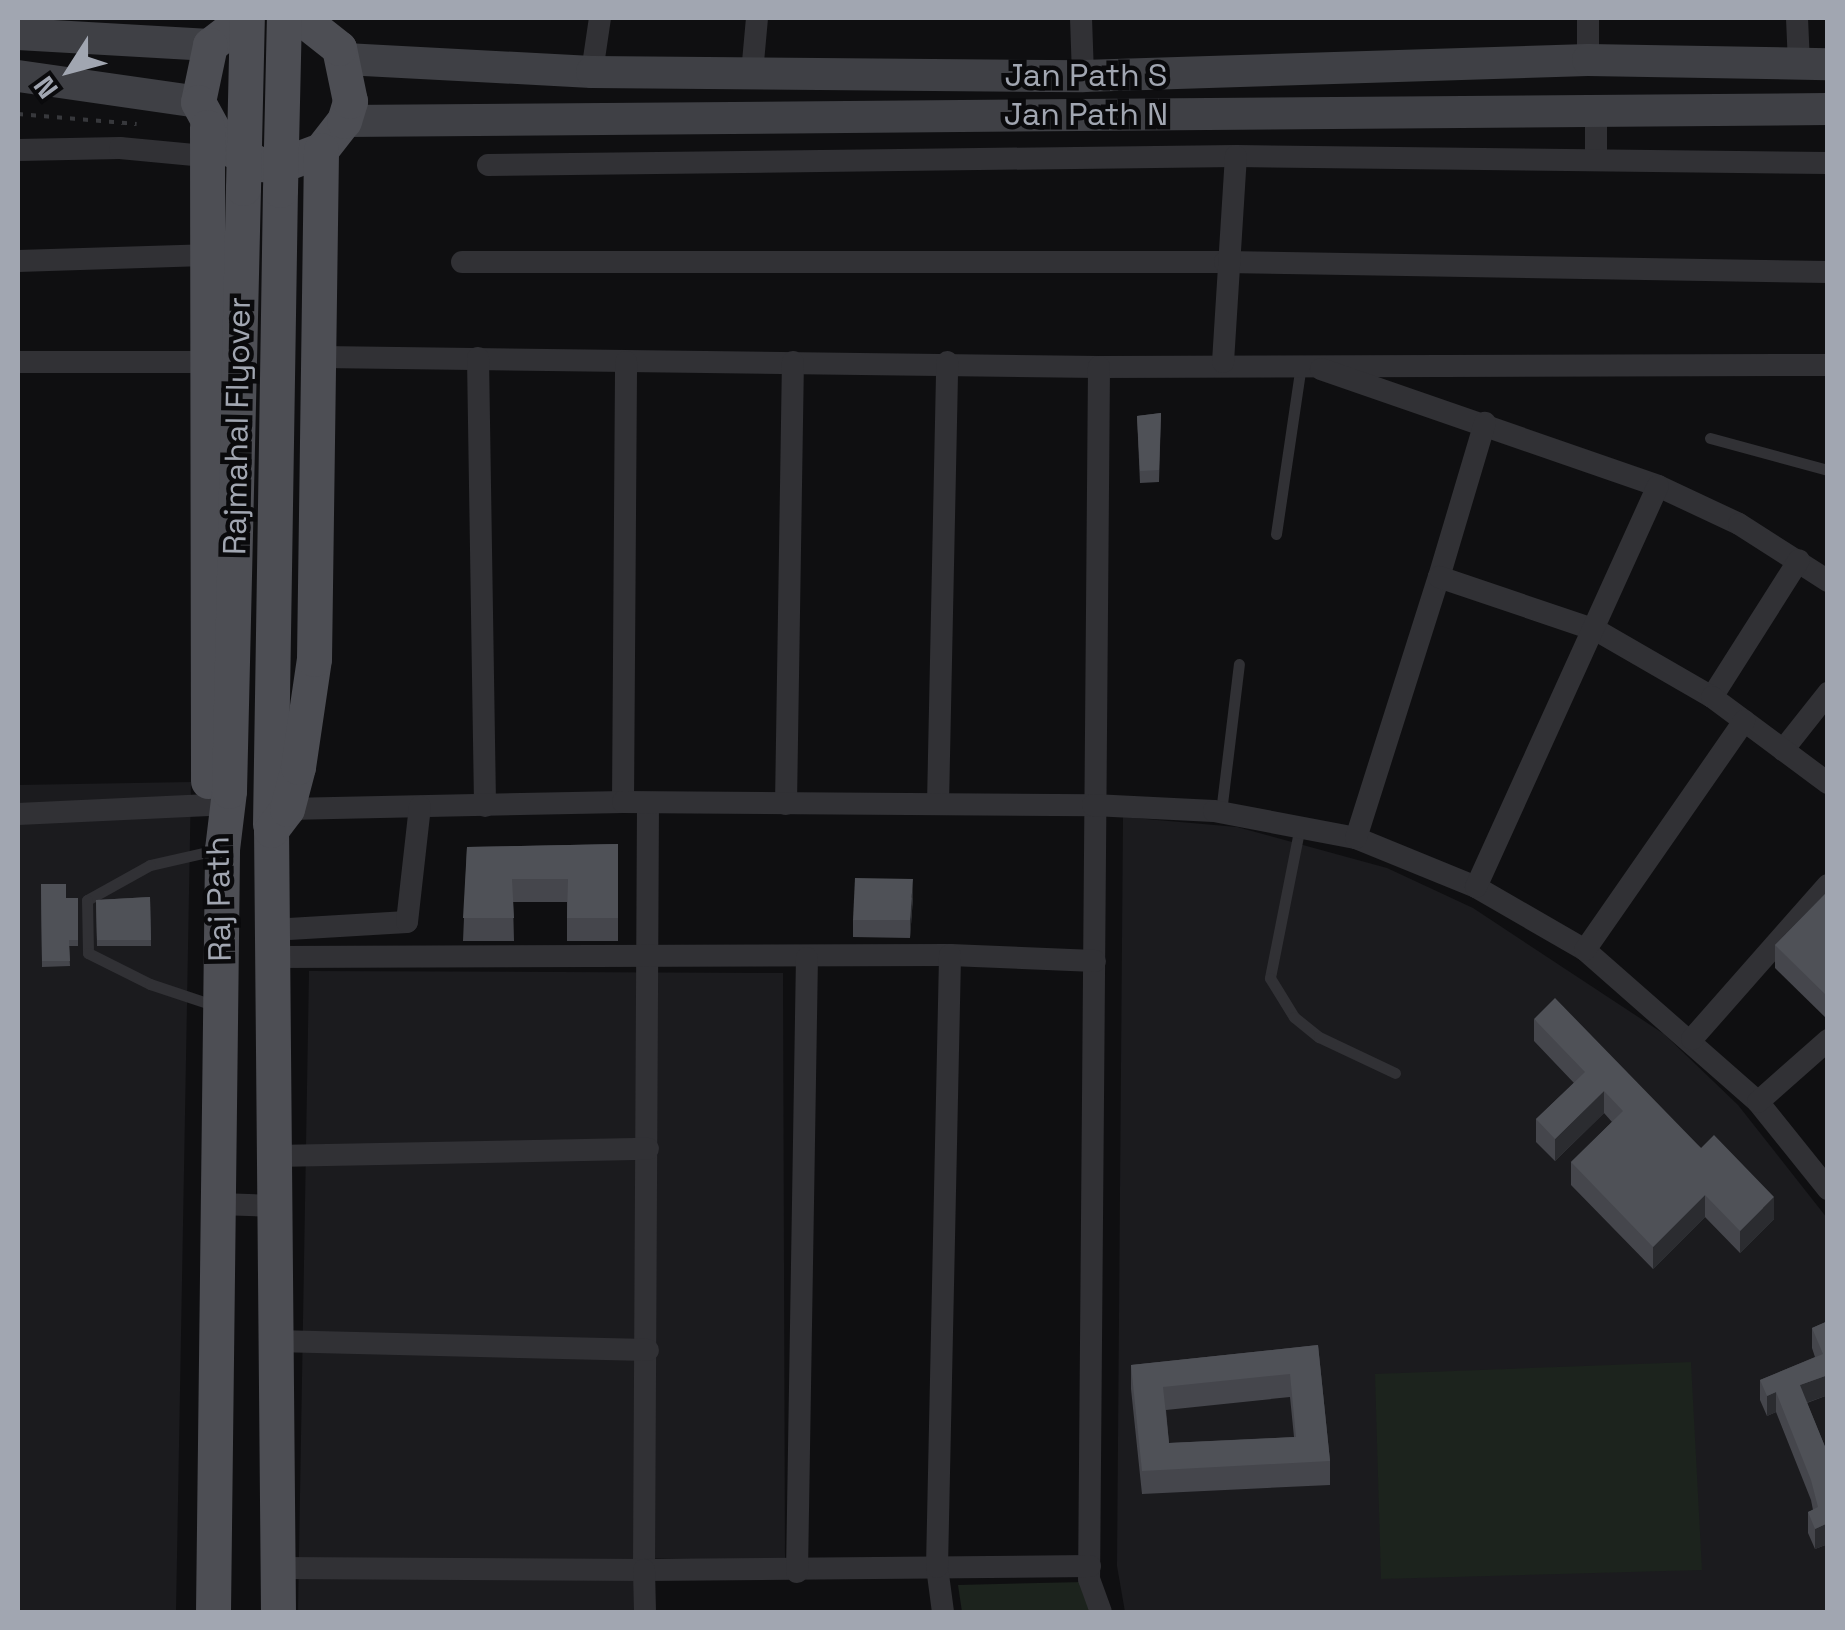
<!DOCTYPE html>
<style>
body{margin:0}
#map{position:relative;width:1845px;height:1630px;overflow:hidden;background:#0f0f11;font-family:"Space Grotesk",sans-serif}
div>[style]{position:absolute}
.built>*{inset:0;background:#1b1b1e}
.green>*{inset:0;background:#1c231d}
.path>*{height:4px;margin-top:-2px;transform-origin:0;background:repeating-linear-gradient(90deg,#37383c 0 5px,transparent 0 13px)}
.lane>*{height:11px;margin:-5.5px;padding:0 5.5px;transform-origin:5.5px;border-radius:5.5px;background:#313135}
.street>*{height:22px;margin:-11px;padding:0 11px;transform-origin:11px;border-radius:11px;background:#313135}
.secondary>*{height:32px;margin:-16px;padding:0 16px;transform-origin:16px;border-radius:16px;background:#3f4045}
.primary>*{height:35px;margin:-17.5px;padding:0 17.5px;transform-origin:17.5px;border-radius:17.5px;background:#4d4e54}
.primary-bridge>*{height:35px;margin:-17.5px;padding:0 17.5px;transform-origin:17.5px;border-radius:17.5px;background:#4d4e54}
.wall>*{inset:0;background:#45464c}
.shaded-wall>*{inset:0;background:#2b2c30}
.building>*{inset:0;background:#4f5157}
span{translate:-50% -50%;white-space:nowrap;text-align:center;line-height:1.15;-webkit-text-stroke:9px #0a0a0c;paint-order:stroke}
.street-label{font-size:32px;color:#a1a6b1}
.frame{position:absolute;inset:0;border:20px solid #a1a6b1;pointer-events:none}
.north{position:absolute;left:20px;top:20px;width:100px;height:100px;-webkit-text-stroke:8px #0a0a0c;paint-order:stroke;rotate:234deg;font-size:28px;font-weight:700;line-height:40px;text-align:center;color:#a1a6b1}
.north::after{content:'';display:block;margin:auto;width:35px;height:45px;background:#a1a6b1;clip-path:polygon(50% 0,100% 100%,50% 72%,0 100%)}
</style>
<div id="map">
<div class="built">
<i style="clip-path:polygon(191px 782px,176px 1612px,18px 1612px,18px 785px)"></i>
<i style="clip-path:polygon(1123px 817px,1237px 827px,1387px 868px,1473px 908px,1664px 1034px,1738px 1105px,1827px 1218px,1827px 1612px,1125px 1612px,1117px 1566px)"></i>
<i style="clip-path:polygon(309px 971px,783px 973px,785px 1561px,643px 1558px,640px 1612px,298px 1612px)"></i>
</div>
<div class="green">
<i style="clip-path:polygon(1691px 1362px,1702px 1570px,1381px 1579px,1375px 1374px)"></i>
<i style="clip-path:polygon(1084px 1582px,1091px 1612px,962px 1612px,958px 1585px)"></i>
</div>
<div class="path">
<i style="left:18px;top:114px;width:119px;rotate:4.8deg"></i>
</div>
<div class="lane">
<i style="left:1710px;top:438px;width:122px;rotate:15.2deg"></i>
<i style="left:1276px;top:534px;width:171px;rotate:-81.6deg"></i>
<i style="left:1221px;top:812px;width:149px;rotate:-83.1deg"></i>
<i style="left:1300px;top:826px;width:155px;rotate:101.2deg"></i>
<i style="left:1270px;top:978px;width:46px;rotate:58.4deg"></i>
<i style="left:1294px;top:1017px;width:32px;rotate:39deg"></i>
<i style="left:1319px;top:1037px;width:84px;rotate:25.3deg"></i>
<i style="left:216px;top:850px;width:68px;rotate:167.2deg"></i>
<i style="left:150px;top:865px;width:72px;rotate:150.9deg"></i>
<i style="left:87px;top:900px;width:53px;rotate:88.9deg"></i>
<i style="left:88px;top:953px;width:69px;rotate:26.6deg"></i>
<i style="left:150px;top:984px;width:70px;rotate:18.4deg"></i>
</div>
<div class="street">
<i style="left:1081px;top:18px;width:58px;rotate:88deg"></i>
<i style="left:1588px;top:18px;width:42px;rotate:90deg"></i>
<i style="left:1797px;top:18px;width:46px;rotate:87.5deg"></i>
<i style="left:592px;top:72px;width:55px;rotate:-81.6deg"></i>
<i style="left:752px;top:73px;width:55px;rotate:-84.8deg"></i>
<i style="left:18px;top:150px;width:102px;rotate:-1.1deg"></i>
<i style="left:120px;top:148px;width:85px;rotate:5.4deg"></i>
<i style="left:1596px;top:160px;width:50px;rotate:-90deg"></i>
<i style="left:488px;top:165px;width:748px;rotate:-0.69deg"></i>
<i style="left:1236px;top:156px;width:592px;rotate:0.68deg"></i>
<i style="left:18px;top:261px;width:187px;rotate:-1.8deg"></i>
<i style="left:462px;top:262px;width:763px"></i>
<i style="left:1225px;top:262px;width:603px;rotate:0.95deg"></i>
<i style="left:322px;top:357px;width:777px;rotate:0.74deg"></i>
<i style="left:1099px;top:367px;width:729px;rotate:-0.16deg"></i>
<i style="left:478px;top:358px;width:448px;rotate:89.1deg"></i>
<i style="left:18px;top:362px;width:186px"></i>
<i style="left:1223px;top:362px;width:206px;rotate:-86.4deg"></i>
<i style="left:1099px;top:367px;width:1212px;rotate:90.47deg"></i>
<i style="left:1089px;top:1579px;width:35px;rotate:70deg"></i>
<i style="left:1321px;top:369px;width:357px;rotate:19.1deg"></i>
<i style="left:1658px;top:486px;width:89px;rotate:25.1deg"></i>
<i style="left:1739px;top:524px;width:106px;rotate:32.6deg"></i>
<i style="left:1439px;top:577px;width:161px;rotate:-73.4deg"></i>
<i style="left:1712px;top:697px;width:162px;rotate:-57.6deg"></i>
<i style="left:1783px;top:750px;width:73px;rotate:-51.7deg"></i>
<i style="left:623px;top:802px;width:440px;rotate:-89.6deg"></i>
<i style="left:648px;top:804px;width:766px;rotate:90.3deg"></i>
<i style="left:644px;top:1570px;width:446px;rotate:-0.5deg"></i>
<i style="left:786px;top:804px;width:442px;rotate:-89.1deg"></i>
<i style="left:938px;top:804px;width:442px;rotate:-88.8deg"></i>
<i style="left:287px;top:809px;width:336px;rotate:-1.2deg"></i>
<i style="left:623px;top:802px;width:470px;rotate:0.4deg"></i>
<i style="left:1093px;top:805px;width:121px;rotate:2.8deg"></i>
<i style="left:1214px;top:811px;width:145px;rotate:10.8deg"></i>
<i style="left:1356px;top:838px;width:130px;rotate:22.2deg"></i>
<i style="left:1476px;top:887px;width:126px;rotate:30deg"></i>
<i style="left:1585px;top:950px;width:230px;rotate:41.3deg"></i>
<i style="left:1758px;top:1102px;width:112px;rotate:51.2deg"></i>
<i style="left:18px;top:814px;width:191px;rotate:-2.7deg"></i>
<i style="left:1356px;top:838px;width:274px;rotate:-72.4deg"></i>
<i style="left:1439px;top:577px;width:166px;rotate:18.7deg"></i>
<i style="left:1596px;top:630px;width:134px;rotate:30deg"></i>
<i style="left:1712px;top:697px;width:144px;rotate:36.6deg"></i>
<i style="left:1476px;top:887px;width:440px;rotate:-65.6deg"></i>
<i style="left:272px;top:930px;width:135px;rotate:-3.4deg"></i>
<i style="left:407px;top:922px;width:116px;rotate:-83.6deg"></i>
<i style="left:1585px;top:950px;width:279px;rotate:-55.2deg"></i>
<i style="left:272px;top:957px;width:678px;rotate:-0.17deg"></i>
<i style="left:950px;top:955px;width:145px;rotate:2.4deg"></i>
<i style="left:1692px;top:1039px;width:205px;rotate:-48.6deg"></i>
<i style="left:1758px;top:1102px;width:94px;rotate:-41.5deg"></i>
<i style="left:275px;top:1156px;width:373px;rotate:-1.1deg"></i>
<i style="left:218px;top:1204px;width:57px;rotate:2deg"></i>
<i style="left:275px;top:1341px;width:373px;rotate:1.4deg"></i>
<i style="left:278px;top:1568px;width:366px;rotate:0.3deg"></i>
<i style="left:644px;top:1570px;width:42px;rotate:88.6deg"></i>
<i style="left:797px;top:1572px;width:614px;rotate:-89.07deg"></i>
<i style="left:943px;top:1612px;width:45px;rotate:-97.6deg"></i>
<i style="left:937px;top:1567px;width:612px;rotate:-88.78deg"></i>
</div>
<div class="secondary">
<i style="left:18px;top:34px;width:192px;rotate:3.3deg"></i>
<i style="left:345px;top:59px;width:247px;rotate:3deg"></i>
<i style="left:592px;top:72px;width:491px;rotate:0.5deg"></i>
<i style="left:1083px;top:76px;width:505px;rotate:-1.81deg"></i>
<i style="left:1588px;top:60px;width:240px;rotate:1deg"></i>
<i style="left:18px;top:76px;width:182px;rotate:8.2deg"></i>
<i style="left:344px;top:121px;width:1484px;rotate:-0.46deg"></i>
</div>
<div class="primary">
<i style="left:245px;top:18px;width:44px;rotate:142.4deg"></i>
<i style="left:210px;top:45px;width:58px;rotate:101.9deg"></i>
<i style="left:198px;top:102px;width:48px;rotate:61.3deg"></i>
<i style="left:221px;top:144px;width:43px;rotate:27.8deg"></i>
<i style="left:259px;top:164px;width:22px;rotate:3deg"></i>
<i style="left:281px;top:165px;width:43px;rotate:-20.6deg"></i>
<i style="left:321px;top:150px;width:37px;rotate:-52deg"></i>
<i style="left:344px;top:121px;width:21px;rotate:-73deg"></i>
<i style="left:350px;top:101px;width:54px;rotate:-101.7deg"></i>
<i style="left:339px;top:48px;width:48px;rotate:-141.7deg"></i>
<i style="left:207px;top:127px;width:654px;rotate:89.91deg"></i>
<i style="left:270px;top:824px;width:634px;rotate:-89.1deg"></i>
<i style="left:213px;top:1612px;width:763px;rotate:-89.32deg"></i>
<i style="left:222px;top:849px;width:58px;rotate:-83.1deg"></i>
<i style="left:229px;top:791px;width:603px;rotate:-88.67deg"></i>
<i style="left:278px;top:1612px;width:782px;rotate:-90.51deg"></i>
<i style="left:271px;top:830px;width:26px;rotate:-53deg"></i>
<i style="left:287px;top:809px;width:43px;rotate:-75.3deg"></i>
<i style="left:298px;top:767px;width:109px;rotate:-81.6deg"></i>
<i style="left:314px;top:659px;width:509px;rotate:-89.21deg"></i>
</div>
<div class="primary-bridge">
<i style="left:243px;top:188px;width:170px;rotate:-88.7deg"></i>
<i style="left:280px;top:190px;width:172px;rotate:-88.7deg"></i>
</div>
<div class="wall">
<i style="clip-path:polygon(1161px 413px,1159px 482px,1140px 483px,1137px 416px)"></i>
<i style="clip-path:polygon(618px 844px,618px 941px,567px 941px,567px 902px,513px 902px,514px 941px,463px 941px,467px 847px)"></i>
<i style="clip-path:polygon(41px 884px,66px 898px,78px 898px,78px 946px,69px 946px,70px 966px,42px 967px)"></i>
<i style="clip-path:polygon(1828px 891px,1828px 1020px,1775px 968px,1775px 945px)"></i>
<i style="clip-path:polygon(150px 897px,151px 946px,97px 946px,96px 900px)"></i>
<i style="clip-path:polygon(913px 897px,910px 938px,853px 937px,853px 920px)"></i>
<i style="clip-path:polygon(1534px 1019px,1701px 1148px,1774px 1219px,1740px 1253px,1705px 1217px,1653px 1269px,1571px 1185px,1571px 1162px,1612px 1122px,1604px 1113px,1555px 1161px,1536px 1142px,1536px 1119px,1574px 1083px,1534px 1041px)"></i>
<i style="clip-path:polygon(1828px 1321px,1828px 1395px,1807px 1403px,1828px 1454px,1828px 1544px,1815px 1549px,1808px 1533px,1808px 1512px,1813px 1510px,1811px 1500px,1776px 1412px,1767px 1416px,1760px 1400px,1760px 1380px,1815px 1357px,1812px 1348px,1812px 1328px)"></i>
<i style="clip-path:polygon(evenodd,1318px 1345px,1330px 1461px,1330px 1485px,1142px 1494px,1131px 1389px,1131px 1365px,1318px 1345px,1290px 1397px,1294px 1437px,1169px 1443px,1166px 1410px,1290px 1397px)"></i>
</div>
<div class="shaded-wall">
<i style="clip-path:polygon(913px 879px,913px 897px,910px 938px,910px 920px)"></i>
<i style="clip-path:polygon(1604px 1091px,1604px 1113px,1555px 1161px,1555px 1139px)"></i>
<i style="clip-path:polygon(1705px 1195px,1705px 1217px,1653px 1269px,1653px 1247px)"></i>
<i style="clip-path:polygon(1774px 1197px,1774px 1219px,1740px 1253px,1740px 1231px)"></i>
<i style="clip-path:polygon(1828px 1375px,1828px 1395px,1800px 1405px,1800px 1385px)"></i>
<i style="clip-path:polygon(1776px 1392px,1776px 1412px,1767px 1416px,1767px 1396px)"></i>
<i style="clip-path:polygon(1828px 1523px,1828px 1544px,1815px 1549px,1815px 1529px)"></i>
</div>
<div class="building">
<i style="clip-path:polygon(1161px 413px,1159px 470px,1140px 471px,1137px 416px)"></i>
<i style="clip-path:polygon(618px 844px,618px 918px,567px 918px,568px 879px,512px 879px,514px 918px,463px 918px,467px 847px)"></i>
<i style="clip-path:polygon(855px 878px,913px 879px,910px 920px,853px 920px)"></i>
<i style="clip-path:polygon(41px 884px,66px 884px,66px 898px,78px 898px,78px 940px,69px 940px,70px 961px,42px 961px)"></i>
<i style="clip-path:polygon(1828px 891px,1828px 997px,1775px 945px)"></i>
<i style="clip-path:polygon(150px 897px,151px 940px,97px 940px,96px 900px)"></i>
<i style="clip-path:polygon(1555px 998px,1701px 1148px,1714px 1135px,1774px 1197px,1740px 1231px,1705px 1195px,1653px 1247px,1571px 1162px,1623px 1111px,1604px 1091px,1555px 1139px,1536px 1119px,1585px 1072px,1534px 1019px)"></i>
<i style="clip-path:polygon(1828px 1321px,1828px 1375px,1800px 1385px,1828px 1454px,1828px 1523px,1815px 1529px,1808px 1512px,1818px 1507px,1811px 1480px,1776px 1392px,1767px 1396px,1760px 1380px,1823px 1354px,1812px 1328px)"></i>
<i style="clip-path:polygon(evenodd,1318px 1345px,1330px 1461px,1142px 1471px,1131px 1365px,1318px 1345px,1290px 1374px,1296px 1437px,1169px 1443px,1163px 1387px,1290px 1374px)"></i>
</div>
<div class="street-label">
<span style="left:1086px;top:75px">Jan Path S</span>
<span style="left:1086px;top:114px">Jan Path N</span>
<span style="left:237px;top:426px;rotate:-89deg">Rajmahal Flyover</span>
<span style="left:219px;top:899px;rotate:-91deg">Raj Path</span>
</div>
<div class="frame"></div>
<div class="north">N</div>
</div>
